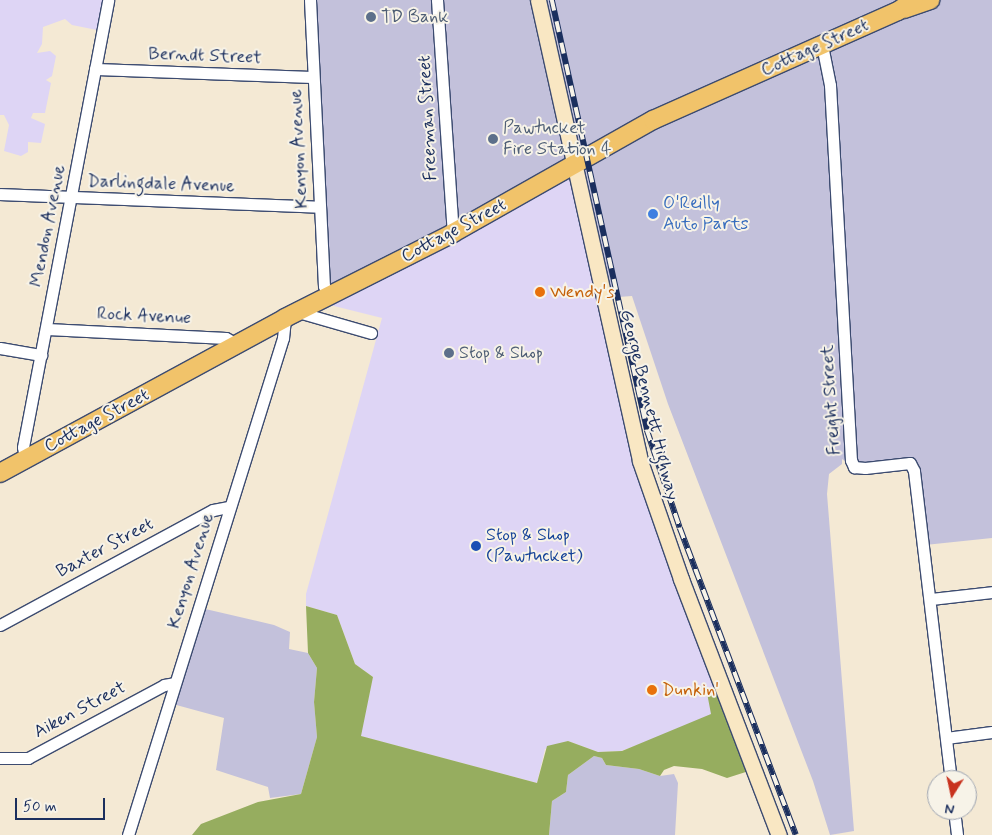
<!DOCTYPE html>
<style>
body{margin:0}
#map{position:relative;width:992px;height:835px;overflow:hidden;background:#f4e9d4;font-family:Mynerve,sans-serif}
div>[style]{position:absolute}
.built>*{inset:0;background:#ded5f5}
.industrial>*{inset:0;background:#c3c1db}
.forest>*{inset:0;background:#96ad5f}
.roads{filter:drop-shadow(1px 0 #3c4b70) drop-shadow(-1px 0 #3c4b70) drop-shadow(0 1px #3c4b70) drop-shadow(0 -1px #3c4b70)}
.street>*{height:11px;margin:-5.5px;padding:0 5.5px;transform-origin:5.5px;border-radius:5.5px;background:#fff}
.secondary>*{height:15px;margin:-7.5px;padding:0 7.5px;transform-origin:7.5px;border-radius:7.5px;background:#f9e7c3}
.primary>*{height:18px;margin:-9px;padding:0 9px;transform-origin:9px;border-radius:9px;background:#f1c36a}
.rail>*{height:5.5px;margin-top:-2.75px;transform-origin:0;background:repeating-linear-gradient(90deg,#f7f3e8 0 11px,#1b2f5e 0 22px);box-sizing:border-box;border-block:1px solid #1b2f5e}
.dots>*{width:14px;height:14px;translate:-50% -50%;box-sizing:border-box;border:2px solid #f7f3e8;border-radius:50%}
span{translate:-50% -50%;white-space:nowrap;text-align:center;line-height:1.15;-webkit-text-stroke:4px #f7f3e8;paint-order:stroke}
.service-label{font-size:18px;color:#4e5e75}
.left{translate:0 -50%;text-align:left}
.street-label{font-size:18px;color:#1b2f5e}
.shop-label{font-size:18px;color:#366cbe}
.food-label{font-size:18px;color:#c56008}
.transit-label{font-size:18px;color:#164399}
.north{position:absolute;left:927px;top:770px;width:50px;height:50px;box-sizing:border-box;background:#f7f3e8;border:1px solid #9fa5b1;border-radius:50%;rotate:190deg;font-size:14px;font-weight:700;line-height:20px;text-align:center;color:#1b2f5e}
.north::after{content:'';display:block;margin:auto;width:18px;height:22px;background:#c8321e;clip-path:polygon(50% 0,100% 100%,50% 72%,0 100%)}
.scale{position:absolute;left:15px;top:798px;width:90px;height:22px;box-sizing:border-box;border:2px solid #1b2f5e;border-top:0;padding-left:6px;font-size:15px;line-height:18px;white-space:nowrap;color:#1b2f5e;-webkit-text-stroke:4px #f7f3e8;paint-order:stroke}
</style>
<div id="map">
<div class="built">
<i style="clip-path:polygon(0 0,108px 0,102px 31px,72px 25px,65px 19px,43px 27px,42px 44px,37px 53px,50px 51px,56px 56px,52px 76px,46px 80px,51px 83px,45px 113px,33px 113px,31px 118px,45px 124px,41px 143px,28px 142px,28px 152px,21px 156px,4px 151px,9px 125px,4px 115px,0 115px)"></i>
<i style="clip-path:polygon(575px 161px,616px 366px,722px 682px,711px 714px,687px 727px,621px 751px,598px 752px,568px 741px,545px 749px,537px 783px,360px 736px,373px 677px,355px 664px,337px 615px,306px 606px,306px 594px,382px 318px,314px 301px)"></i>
</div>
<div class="industrial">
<i style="clip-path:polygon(310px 0,992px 0,992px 538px,925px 545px,912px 464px,854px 467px,842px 459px,842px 464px,829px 474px,827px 494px,854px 831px,830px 835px,813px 781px,668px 404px,632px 296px,605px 298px,575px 161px,326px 291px)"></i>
<i style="clip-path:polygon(201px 608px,274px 625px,290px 632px,289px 649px,308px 653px,317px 668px,314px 702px,317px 737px,301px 794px,270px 798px,268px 787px,216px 770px,224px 718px,169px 703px)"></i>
<i style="clip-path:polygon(594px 756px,602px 758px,606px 765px,639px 769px,660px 776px,674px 774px,678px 783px,675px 835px,549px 835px,552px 801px,566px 792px,568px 775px)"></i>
</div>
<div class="forest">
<i style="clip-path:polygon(306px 606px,337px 615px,355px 664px,373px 677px,361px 736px,537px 783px,547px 746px,568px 741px,598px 752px,622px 751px,711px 714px,707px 693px,722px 682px,752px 770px,727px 778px,702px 769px,674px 766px,664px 770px,660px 776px,639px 769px,606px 765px,602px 758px,594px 756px,568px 775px,566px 792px,552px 801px,549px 835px,192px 835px,201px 824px,258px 802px,301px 794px,317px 737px,314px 702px,317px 668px,308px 653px)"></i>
</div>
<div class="roads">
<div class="street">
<i style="left:310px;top:0;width:286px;rotate:87.2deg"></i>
<i style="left:324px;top:286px;width:10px;rotate:66deg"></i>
<i style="left:437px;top:0;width:234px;rotate:86.1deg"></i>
<i style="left:822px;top:45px;width:41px;rotate:78.7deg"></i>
<i style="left:830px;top:85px;width:376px;rotate:86.8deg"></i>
<i style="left:851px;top:460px;width:8px;rotate:67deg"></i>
<i style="left:854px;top:467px;width:11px;rotate:5deg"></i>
<i style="left:865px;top:468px;width:45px;rotate:-6.3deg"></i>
<i style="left:910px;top:463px;width:9px;rotate:63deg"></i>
<i style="left:914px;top:471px;width:311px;rotate:83.2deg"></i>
<i style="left:95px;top:69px;width:218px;rotate:2.1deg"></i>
<i style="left:0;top:194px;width:320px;rotate:2.3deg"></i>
<i style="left:298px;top:312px;width:76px;rotate:16deg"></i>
<i style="left:47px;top:329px;width:179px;rotate:2.9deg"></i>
<i style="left:226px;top:338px;width:14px;rotate:30deg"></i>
<i style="left:0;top:348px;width:42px;rotate:9.7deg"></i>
<i style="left:25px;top:459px;width:12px;rotate:-99deg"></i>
<i style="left:23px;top:447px;width:455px;rotate:-79.2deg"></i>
<i style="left:931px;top:599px;width:61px;rotate:-6.5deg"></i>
<i style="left:0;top:625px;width:242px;rotate:-28.4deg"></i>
<i style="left:213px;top:510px;width:16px;rotate:-11deg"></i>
<i style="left:946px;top:738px;width:46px;rotate:-7.4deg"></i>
<i style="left:0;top:758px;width:28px"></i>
<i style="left:28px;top:758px;width:154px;rotate:-28.2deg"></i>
<i style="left:164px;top:685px;width:10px;rotate:-11deg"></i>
<i style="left:954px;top:810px;width:25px;rotate:83deg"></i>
<i style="left:128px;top:835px;width:521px;rotate:-72.68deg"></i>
<i style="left:283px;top:338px;width:20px;rotate:-84deg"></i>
</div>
<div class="secondary">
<i style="left:538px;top:0;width:472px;rotate:77.5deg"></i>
<i style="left:640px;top:461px;width:125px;rotate:70.8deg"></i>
<i style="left:681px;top:579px;width:274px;rotate:69.1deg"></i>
</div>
<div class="primary">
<i style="left:904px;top:9px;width:28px;rotate:-19deg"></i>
<i style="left:0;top:473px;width:324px;rotate:-28.5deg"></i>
<i style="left:285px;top:318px;width:188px;rotate:-26.8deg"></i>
<i style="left:453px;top:233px;width:230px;rotate:-29.5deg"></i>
<i style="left:653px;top:120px;width:268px;rotate:-24deg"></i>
<i style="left:898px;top:11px;width:19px;rotate:-35deg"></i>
</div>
</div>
<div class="rail">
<i style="left:552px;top:0;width:440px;rotate:77.5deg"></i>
<i style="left:647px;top:430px;width:103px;rotate:71.4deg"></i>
<i style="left:680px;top:528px;width:328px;rotate:69.3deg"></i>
</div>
<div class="dots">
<i style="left:371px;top:17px;background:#5c6f8a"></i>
<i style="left:493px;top:139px;background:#5c6f8a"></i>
<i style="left:653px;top:214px;background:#3f7fe0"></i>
<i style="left:540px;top:292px;background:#e8710a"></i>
<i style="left:449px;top:353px;background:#5c6f8a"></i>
<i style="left:476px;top:546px;background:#1a4fb4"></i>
<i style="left:652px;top:690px;background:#e8710a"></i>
</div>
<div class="service-label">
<span class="left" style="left:381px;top:17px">TD Bank</span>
<span class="left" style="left:503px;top:139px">Pawtucket<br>Fire Station 4</span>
<span class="left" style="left:459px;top:353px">Stop &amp; Shop</span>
</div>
<div class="street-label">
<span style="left:815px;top:48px;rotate:-24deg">Cottage Street</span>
<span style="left:205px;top:56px;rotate:2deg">Berndt Street</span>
<span style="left:428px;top:118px;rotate:-93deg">Freeman Street</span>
<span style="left:299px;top:149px;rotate:-93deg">Kenyon Avenue</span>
<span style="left:161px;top:184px;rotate:2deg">Darlingdale Avenue</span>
<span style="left:48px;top:226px;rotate:-79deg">Mendon Avenue</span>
<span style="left:454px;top:231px;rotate:-28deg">Cottage Street</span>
<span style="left:144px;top:316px;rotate:3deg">Rock Avenue</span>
<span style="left:831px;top:400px;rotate:-94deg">Freight Street</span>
<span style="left:649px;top:405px;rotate:76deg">George Bennett Highway</span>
<span style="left:97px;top:421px;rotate:-28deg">Cottage Street</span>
<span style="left:105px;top:548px;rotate:-28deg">Baxter Street</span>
<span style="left:191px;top:571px;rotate:-73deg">Kenyon Avenue</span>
<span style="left:80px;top:710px;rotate:-28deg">Aiken Street</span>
</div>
<div class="shop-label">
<span class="left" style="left:663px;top:214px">O'Reilly<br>Auto Parts</span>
</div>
<div class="food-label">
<span class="left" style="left:550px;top:292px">Wendy's</span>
<span class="left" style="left:662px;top:690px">Dunkin'</span>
</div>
<div class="transit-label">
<span class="left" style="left:486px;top:546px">Stop &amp; Shop<br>(Pawtucket)</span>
</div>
<div class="north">N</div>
<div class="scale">50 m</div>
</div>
